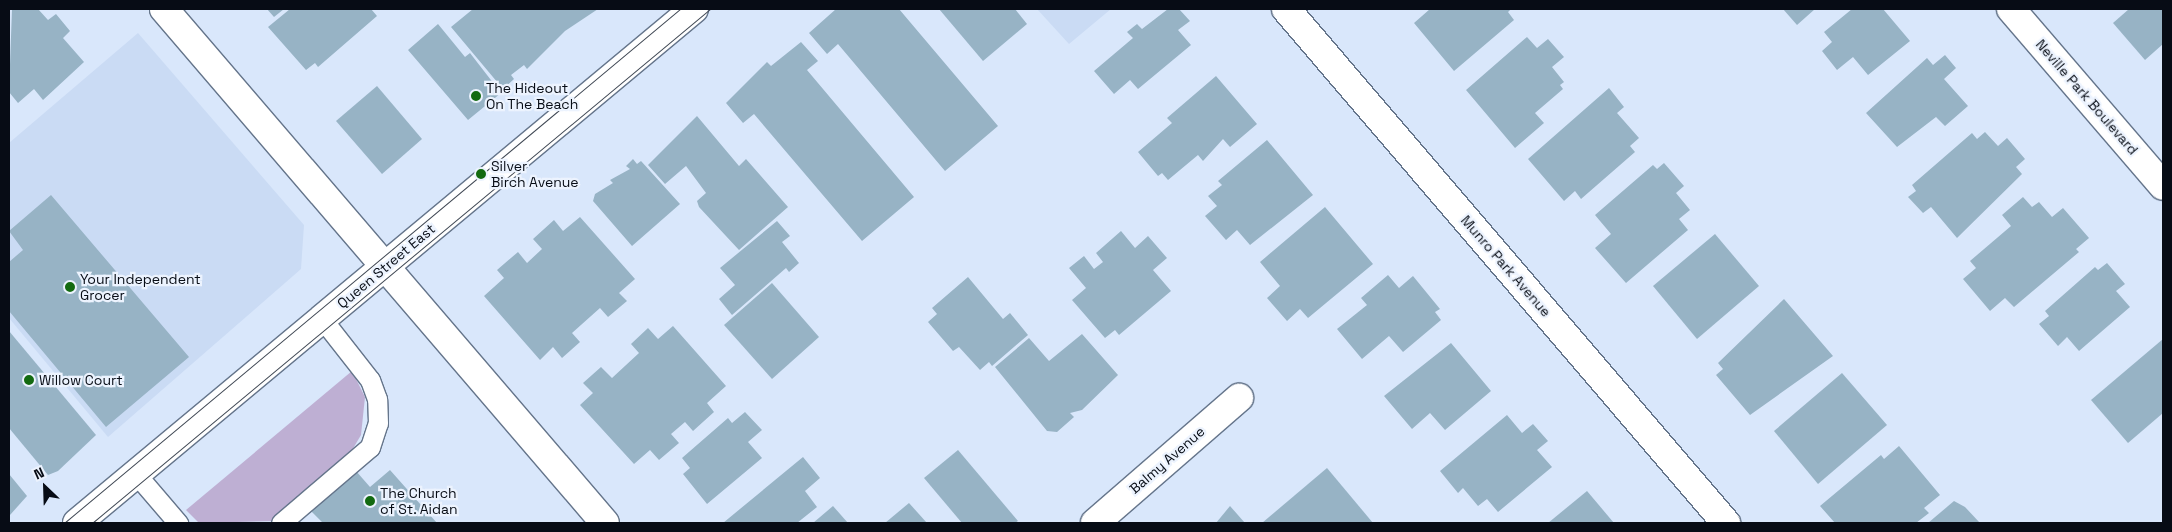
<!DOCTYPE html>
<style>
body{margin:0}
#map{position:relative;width:2172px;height:532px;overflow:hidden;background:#d9e7fb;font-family:"Space Grotesk",sans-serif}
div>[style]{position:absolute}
.built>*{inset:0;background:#cadbf4}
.green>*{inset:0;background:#beafd3}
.building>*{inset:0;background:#97b3c5}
.roads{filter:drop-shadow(1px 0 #65758b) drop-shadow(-1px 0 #65758b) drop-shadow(0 1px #65758b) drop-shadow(0 -1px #65758b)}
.service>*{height:19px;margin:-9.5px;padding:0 9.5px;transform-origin:9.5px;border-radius:9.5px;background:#fff}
.minor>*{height:28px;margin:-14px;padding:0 14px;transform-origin:14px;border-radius:14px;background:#fff}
.secondary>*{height:28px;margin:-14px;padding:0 14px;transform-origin:14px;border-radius:14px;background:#fff}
.tram>*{height:1px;margin:-0.5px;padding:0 0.5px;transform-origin:0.5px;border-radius:0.5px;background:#414955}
.dots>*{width:14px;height:14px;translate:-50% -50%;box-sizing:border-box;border:2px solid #ecf3fe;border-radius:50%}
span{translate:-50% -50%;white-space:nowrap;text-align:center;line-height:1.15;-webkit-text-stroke:4.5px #ecf3fe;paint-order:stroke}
.poi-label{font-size:14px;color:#070c15}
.left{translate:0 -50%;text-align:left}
.street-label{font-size:14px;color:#070c15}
.frame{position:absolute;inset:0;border:10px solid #070c15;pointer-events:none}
.north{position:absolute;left:20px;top:462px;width:50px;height:50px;-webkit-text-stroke:4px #ecf3fe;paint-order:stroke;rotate:336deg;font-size:14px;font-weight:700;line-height:20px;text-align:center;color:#070c15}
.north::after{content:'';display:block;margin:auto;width:18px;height:22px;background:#070c15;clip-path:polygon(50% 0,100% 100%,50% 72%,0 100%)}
</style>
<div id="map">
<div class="built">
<i style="clip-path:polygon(1037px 9px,1111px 9px,1069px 44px)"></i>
<i style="clip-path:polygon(138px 33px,304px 225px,301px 269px,108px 437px,9px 318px,9px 143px)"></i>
</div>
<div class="green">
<i style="clip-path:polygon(352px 371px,365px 397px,361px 435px,348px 457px,276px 521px,199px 523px,186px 510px)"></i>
</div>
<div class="building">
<i style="clip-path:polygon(12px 9px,38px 9px,48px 20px,56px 14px,70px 31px,63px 38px,84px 62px,43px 100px,34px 89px,18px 103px,9px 92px)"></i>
<i style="clip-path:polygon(267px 9px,284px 9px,274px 17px)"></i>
<i style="clip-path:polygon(290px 9px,371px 9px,377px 16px,318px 67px,315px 63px,306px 70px,268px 27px)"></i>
<i style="clip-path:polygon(473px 9px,598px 9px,565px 31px,527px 69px,524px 65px,511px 75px,514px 79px,503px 89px,451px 27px)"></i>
<i style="clip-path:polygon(836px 9px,899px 9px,998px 126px,945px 171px,838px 44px,827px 54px,809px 33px)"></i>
<i style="clip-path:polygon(939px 9px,1015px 9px,1027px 24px,983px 61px)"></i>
<i style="clip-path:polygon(1168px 9px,1179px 9px,1190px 21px,1178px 30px,1191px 45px,1138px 89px,1130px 80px,1114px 94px,1094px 71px,1133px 38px,1127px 32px,1137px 24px,1142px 29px)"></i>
<i style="clip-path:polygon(1430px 9px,1511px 9px,1508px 12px,1514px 20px,1454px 71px,1414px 23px)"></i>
<i style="clip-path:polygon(1783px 9px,1815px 9px,1797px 25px)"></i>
<i style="clip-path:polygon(1852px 9px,1883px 9px,1910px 41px,1868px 75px,1853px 57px,1837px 70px,1822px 51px,1832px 42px,1824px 32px)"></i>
<i style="clip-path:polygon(2129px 9px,2163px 9px,2163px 44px,2145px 60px,2113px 23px)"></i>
<i style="clip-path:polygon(438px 24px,465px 57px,470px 53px,501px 93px,468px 120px,408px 50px)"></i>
<i style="clip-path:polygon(1527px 37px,1537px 48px,1548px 39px,1564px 57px,1552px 67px,1564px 82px,1560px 85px,1563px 89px,1535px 113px,1544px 123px,1515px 148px,1466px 90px)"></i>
<i style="clip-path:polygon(801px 42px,818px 61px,807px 70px,914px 197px,862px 241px,754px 114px,743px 123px,726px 103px,767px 62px,771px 66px)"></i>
<i style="clip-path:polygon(1945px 55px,1956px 68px,1944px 79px,1968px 106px,1945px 126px,1936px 117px,1897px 147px,1866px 113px,1927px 58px,1933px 65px)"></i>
<i style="clip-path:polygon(1216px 76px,1257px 124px,1230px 147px,1223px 139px,1203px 161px,1198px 155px,1168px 180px,1162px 173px,1158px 176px,1138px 152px,1172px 123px,1167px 118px)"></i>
<i style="clip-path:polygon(377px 86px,422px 139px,382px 174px,336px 121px)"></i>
<i style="clip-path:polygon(1609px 88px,1624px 107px,1617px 113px,1639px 138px,1630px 146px,1635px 152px,1581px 199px,1575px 191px,1564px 201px,1528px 159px)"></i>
<i style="clip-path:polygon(697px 116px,739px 166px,746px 159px,788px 207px,739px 250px,699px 207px,697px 201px,706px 193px,686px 166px,665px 184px,648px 165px)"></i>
<i style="clip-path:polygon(1985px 132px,1998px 146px,2007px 138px,2025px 159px,2016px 167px,2022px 174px,1957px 238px,1931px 207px,1923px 213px,1908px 197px,1916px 191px,1912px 185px,1972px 133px,1977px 139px)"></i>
<i style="clip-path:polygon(1267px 140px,1313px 195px,1250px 245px,1237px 230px,1226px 240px,1205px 216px,1217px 206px,1208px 196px,1222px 185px,1218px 181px)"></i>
<i style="clip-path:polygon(633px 159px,637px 164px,641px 161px,680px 204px,632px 246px,593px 201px,595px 194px,613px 183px,610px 180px,630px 169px,626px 166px)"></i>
<i style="clip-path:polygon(1664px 163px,1684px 186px,1676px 193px,1690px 210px,1679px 219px,1688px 230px,1626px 283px,1595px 248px,1611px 234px,1595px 215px,1653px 165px,1657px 169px)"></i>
<i style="clip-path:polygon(51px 195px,189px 357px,106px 427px,9px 311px,9px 262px,23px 250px,9px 231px)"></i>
<i style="clip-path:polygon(2023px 197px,2032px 207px,2039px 202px,2052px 217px,2063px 208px,2089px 238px,2076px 249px,2079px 252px,2014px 307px,2005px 298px,1990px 311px,1963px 279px,1976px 268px,1970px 261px,2011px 226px,2002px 215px)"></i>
<i style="clip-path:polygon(1325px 207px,1373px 264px,1308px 318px,1300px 309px,1287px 321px,1267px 298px,1280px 286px,1260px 262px)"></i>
<i style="clip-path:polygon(580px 217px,635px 279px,619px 293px,627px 301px,608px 317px,600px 308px,572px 333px,580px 342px,562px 358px,553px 347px,540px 360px,484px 296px,504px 278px,497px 270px,518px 252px,527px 263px,542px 249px,533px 239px,554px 220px,563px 231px)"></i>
<i style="clip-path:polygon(777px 221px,790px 236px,782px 242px,799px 263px,789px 272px,786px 268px,732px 315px,719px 299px,735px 285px,720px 268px)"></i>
<i style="clip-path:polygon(1121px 231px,1135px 248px,1148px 236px,1167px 258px,1153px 270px,1171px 291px,1119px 335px,1115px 330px,1105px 338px,1072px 300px,1086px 288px,1069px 268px,1084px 256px,1094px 269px,1103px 262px,1096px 253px)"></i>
<i style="clip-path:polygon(1715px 234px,1759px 286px,1697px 339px,1653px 286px)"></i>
<i style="clip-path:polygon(2107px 263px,2125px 284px,2116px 291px,2130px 307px,2079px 351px,2067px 337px,2058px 346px,2039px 324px,2049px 316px,2045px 311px,2095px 267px,2098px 270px)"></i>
<i style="clip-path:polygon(1388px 275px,1399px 288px,1413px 276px,1440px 309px,1435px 312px,1441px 320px,1403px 352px,1389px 336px,1362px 359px,1337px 329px,1367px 305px,1361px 298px)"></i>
<i style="clip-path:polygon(968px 277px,1003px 319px,1010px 313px,1028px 335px,992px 366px,989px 362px,980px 370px,959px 347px,953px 351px,928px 322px,937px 314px,932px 308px)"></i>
<i style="clip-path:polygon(772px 283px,819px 337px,772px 379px,724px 325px)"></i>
<i style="clip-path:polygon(1784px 299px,1833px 356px,1750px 415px,1716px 375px,1723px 369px,1718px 363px)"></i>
<i style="clip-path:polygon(673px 326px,726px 386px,707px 403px,714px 412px,693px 431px,685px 422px,671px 434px,679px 443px,659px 460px,650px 450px,634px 464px,580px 405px,593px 393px,583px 383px,601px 367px,612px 378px,639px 353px,631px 344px,648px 328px,658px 339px)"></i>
<i style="clip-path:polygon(9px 331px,96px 435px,58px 471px,48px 475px,9px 428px)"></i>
<i style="clip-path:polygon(1082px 334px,1118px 375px,1082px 410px,1070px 413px,1074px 417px,1057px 432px,1047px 431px,995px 367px,1029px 338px,1049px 361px)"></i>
<i style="clip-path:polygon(2163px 339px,2163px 413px,2128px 443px,2091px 400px)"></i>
<i style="clip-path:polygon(1451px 343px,1491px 391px,1445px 430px,1430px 413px,1412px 429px,1384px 396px)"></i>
<i style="clip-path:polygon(1842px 373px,1887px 425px,1818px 484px,1774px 431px)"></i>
<i style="clip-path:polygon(745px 412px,762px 430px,748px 442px,762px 458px,707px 504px,683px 474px,690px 468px,682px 458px,728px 418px,732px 423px)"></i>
<i style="clip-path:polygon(1507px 415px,1522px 433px,1533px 424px,1548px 441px,1537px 450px,1552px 467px,1498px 512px,1487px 499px,1478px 506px,1463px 488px,1458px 493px,1440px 471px)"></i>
<i style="clip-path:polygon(1899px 446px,1940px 495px,1924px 508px,1929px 513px,1916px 523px,1835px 523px,1820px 506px,1881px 455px,1884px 459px)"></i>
<i style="clip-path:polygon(958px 450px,1018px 521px,1015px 523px,962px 523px,924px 478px)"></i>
<i style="clip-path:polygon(803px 457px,820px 478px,805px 491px,817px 507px,797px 523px,723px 523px)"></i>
<i style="clip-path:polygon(1327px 468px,1373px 523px,1262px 523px)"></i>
<i style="clip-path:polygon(390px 470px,437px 523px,323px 523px,311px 511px,356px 471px,370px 487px)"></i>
<i style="clip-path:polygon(9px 474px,27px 496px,10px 515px,9px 515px)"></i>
<i style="clip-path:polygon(1587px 491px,1614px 523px,1548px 523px)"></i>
<i style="clip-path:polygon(1954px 501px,1965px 507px,1980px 523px,1928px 523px)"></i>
<i style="clip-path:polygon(909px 503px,927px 523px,885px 523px)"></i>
<i style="clip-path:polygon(833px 506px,848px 523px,813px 523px)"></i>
<i style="clip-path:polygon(1230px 506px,1245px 523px,1216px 523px)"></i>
</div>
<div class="roads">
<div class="service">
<i style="left:136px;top:474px;width:65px;rotate:49.4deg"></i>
<i style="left:281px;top:523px;width:117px;rotate:-40.5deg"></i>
<i style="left:370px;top:447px;width:25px;rotate:-72deg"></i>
<i style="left:378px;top:423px;width:24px;rotate:-92deg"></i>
<i style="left:377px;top:399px;width:20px;rotate:-110deg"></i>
<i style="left:370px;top:380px;width:76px;rotate:-128.1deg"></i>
</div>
<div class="minor">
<i style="left:164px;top:9px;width:677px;rotate:49.37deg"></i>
<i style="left:1286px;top:9px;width:677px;rotate:49.44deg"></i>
<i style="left:2011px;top:9px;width:233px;rotate:49.3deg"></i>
<i style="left:1095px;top:523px;width:191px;rotate:-41deg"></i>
</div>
<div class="secondary">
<i style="left:77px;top:523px;width:803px;rotate:-39.8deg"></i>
</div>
</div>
<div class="tram">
<i style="left:64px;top:523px;width:802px;rotate:-39.84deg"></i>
<i style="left:92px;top:523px;width:804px;rotate:-39.75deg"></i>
</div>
<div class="dots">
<i style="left:476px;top:96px;background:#136a10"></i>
<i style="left:481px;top:174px;background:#136a10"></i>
<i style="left:70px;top:287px;background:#136a10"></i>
<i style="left:29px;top:380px;background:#136a10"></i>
<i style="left:370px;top:501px;background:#136a10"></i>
</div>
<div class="poi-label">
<span class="left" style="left:486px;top:96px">The Hideout<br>On The Beach</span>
<span class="left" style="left:491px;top:174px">Silver<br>Birch Avenue</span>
<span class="left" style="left:80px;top:287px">Your Independent<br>Grocer</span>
<span class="left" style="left:39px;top:380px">Willow Court</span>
<span class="left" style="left:380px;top:501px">The Church<br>of St. Aidan</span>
</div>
<div class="street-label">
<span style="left:2087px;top:97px;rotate:49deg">Neville Park Boulevard</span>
<span style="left:386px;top:266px;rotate:-40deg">Queen Street East</span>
<span style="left:1506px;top:266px;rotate:49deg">Munro Park Avenue</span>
<span style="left:1167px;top:460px;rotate:-41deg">Balmy Avenue</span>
</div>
<div class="frame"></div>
<div class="north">N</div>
</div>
